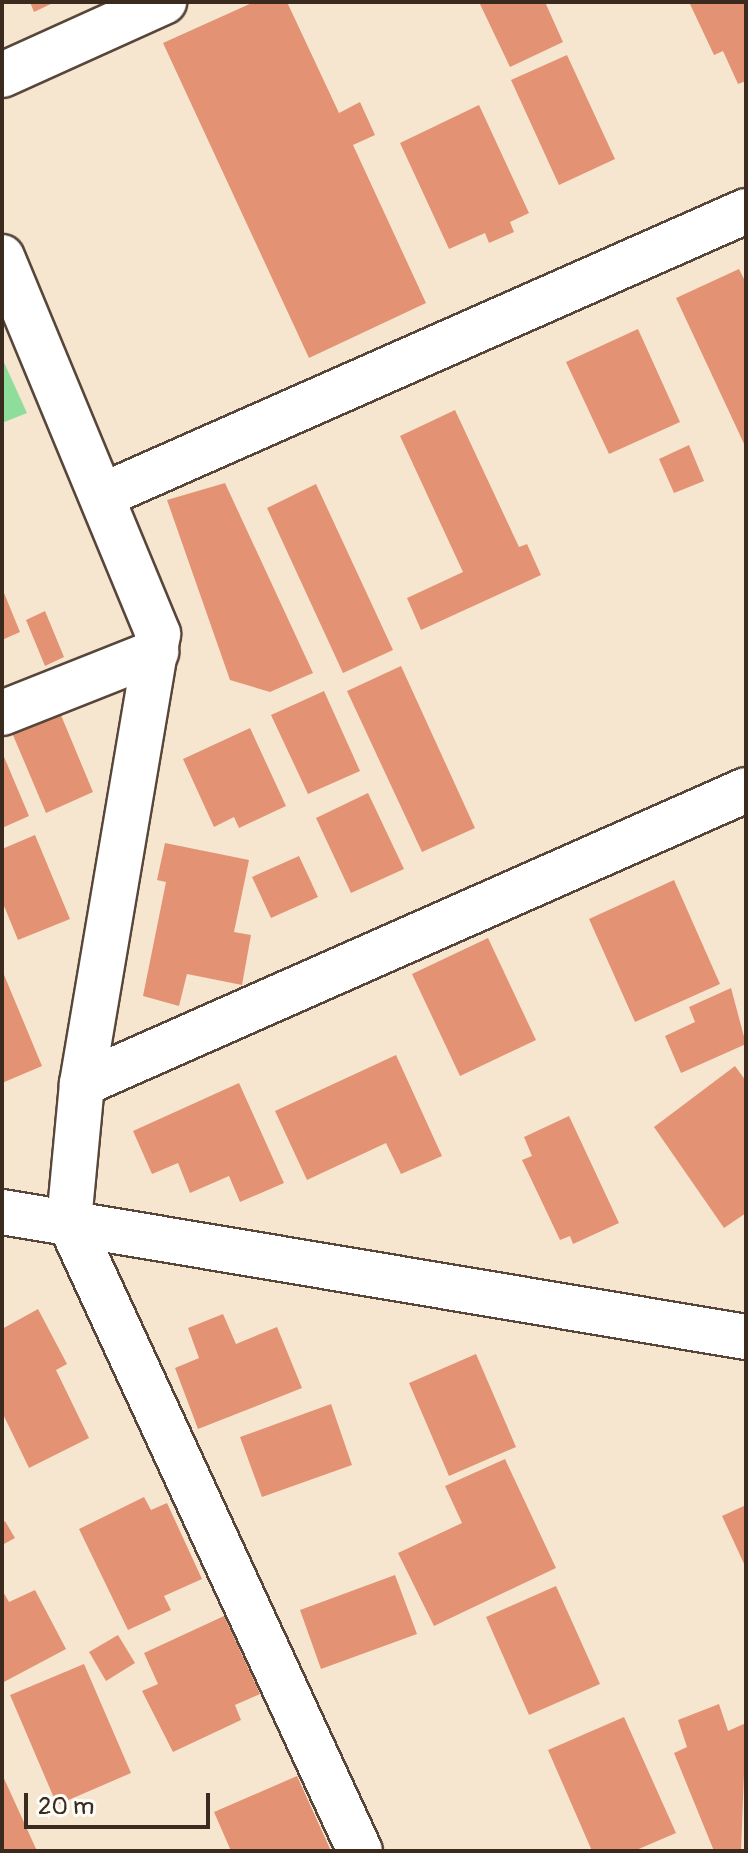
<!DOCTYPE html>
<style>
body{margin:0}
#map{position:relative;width:748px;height:1853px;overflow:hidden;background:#f6e6d0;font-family:Pangolin,sans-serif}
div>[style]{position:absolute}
.green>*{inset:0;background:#8fdd9b}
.building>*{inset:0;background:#e39374}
.roads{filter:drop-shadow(2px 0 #574639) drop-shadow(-2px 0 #574639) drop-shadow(0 2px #574639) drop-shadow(0 -2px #574639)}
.street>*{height:44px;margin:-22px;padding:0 22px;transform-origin:22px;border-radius:22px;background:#fff}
span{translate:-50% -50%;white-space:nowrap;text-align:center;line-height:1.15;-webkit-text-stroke:7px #fdfcf7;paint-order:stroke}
.frame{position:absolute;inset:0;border:4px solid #3b2a1e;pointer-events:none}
.scale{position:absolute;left:24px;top:1793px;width:186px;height:36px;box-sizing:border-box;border:4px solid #3b2a1e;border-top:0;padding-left:10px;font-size:24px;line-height:28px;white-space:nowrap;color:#3b2a1e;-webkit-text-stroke:6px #fdfcf7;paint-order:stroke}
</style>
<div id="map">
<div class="green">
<i style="clip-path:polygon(2px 358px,27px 413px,2px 423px)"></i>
</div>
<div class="building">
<i style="clip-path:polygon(30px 2px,55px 2px,34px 12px)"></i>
<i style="clip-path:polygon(254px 2px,287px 2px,339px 113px,360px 102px,375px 135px,353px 145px,426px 303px,309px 358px,163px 43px)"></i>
<i style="clip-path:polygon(479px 2px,545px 2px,563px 42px,510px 67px)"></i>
<i style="clip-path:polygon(689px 2px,746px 2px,746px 81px,738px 84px,723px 51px,714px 55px)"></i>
<i style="clip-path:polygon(567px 55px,615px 159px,559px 185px,511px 80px)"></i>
<i style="clip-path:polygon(479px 105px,529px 213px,510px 222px,514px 232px,489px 243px,485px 233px,449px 249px,400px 143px)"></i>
<i style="clip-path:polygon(739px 269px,746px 283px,746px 448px,676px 298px)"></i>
<i style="clip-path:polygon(638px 329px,680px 422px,609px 454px,566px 362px)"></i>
<i style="clip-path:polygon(455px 410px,519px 547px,527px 544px,541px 575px,421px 630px,407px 598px,463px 572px,400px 436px)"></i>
<i style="clip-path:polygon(689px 445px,704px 481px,674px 493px,659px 459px)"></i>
<i style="clip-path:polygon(225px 483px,313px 673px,270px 692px,230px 680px,167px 500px)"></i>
<i style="clip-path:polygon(316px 484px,393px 650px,343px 673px,267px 508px)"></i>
<i style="clip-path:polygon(2px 588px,20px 632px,2px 640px)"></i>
<i style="clip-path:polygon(45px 611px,64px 657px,45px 666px,26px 620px)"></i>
<i style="clip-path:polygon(401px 666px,475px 828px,422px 852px,347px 691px)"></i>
<i style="clip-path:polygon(324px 691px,360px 771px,308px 794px,271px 715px)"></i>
<i style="clip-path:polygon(58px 708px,93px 792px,46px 813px,10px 728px)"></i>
<i style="clip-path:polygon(250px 728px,286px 806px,239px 828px,234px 817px,214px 827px,183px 759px)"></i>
<i style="clip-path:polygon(2px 752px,29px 816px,2px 828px)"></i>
<i style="clip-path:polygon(368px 793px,404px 869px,351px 893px,316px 818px)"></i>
<i style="clip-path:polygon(35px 835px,70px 919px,18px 940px,2px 901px,2px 849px)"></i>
<i style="clip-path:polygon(165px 843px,249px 860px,234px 932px,251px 935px,242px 985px,187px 974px,179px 1006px,143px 996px,166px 882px,157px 880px)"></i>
<i style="clip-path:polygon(299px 856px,318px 897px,271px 918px,252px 877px)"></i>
<i style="clip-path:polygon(674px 880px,720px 984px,635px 1022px,589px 919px)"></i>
<i style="clip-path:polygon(488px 938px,536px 1040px,460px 1076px,412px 974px)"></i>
<i style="clip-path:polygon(2px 970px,42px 1066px,2px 1083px)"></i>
<i style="clip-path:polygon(731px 988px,746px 1044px,681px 1073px,665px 1036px,695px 1022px,689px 1007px)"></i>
<i style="clip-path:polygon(396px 1055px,442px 1156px,401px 1174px,386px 1143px,307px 1180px,275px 1111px)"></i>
<i style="clip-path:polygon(735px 1066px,746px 1081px,746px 1213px,724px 1228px,654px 1127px)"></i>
<i style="clip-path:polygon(239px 1083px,284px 1183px,240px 1202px,229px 1176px,190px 1193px,178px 1163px,152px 1174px,133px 1131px)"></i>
<i style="clip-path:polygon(569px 1116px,619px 1223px,573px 1244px,570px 1236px,560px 1240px,522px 1160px,532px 1156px,524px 1137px)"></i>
<i style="clip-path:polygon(38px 1309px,67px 1364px,56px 1370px,89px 1438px,29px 1468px,2px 1412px,2px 1329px)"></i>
<i style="clip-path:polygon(223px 1314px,236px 1344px,277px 1327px,302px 1388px,198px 1429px,175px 1368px,199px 1358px,188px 1328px)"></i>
<i style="clip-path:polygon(476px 1354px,516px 1447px,449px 1476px,409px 1383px)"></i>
<i style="clip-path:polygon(331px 1404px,352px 1465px,262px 1497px,240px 1437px)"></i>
<i style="clip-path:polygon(505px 1459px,556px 1568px,434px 1626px,398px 1553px,462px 1523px,445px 1486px)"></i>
<i style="clip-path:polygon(144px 1497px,151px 1510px,167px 1503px,202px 1579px,164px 1596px,171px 1610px,128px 1630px,79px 1529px)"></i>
<i style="clip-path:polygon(746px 1505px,746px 1568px,722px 1516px)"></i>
<i style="clip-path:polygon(5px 1521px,15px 1538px,2px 1545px,2px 1523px)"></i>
<i style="clip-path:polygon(395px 1575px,417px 1634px,321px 1669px,300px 1610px)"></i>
<i style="clip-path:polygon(556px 1586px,600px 1684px,529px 1715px,486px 1617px)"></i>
<i style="clip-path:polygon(2px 1590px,9px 1602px,35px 1590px,66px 1649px,2px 1683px)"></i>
<i style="clip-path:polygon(224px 1616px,260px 1694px,235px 1705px,241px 1720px,173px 1752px,142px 1691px,158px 1684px,144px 1653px)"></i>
<i style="clip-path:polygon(118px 1635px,135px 1663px,106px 1681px,89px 1652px)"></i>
<i style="clip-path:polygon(84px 1664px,131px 1773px,57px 1805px,10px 1695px)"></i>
<i style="clip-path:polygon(719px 1704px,728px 1731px,746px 1723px,741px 1851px,714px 1851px,674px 1753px,687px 1747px,678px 1720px)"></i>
<i style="clip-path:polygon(624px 1717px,676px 1833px,634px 1851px,592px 1851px,548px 1750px)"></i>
<i style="clip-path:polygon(2px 1774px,37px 1851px,2px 1851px)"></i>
<i style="clip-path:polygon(297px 1776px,331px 1851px,231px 1851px,214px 1812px)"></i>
</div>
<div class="roads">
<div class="street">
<i style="left:2px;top:75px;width:178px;rotate:-24.3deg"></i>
<i style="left:2px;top:257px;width:408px;rotate:67.5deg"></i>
<i style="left:158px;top:634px;width:456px;rotate:99.6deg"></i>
<i style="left:82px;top:1084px;width:138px;rotate:95.4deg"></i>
<i style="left:69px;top:1221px;width:694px;rotate:65.21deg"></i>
<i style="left:106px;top:494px;width:700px;rotate:-23.85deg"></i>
<i style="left:2px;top:713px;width:166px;rotate:-21.6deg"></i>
<i style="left:82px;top:1084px;width:726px;rotate:-23.88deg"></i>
<i style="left:2px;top:1212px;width:754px;rotate:9.54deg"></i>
</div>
</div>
<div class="frame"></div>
<div class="scale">20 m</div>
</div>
